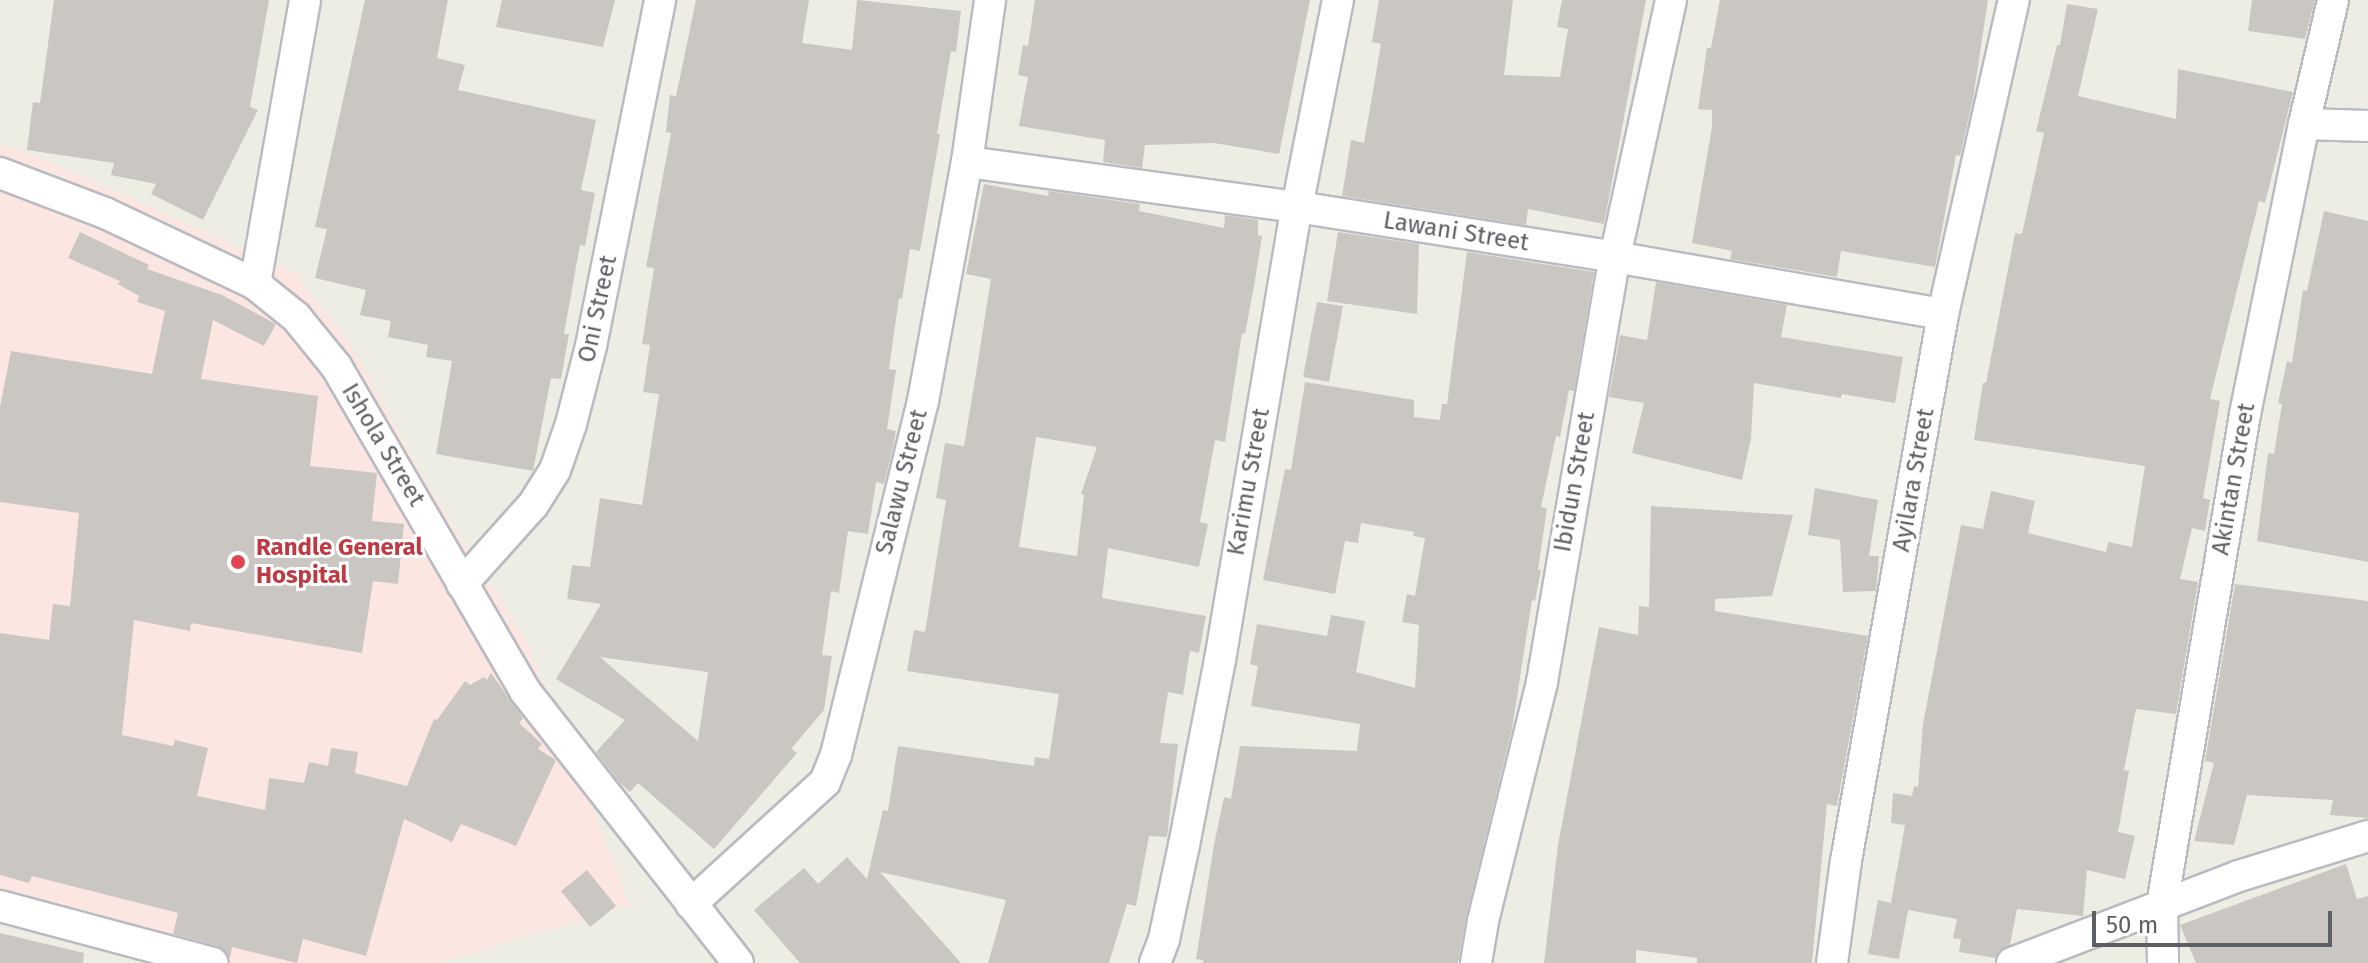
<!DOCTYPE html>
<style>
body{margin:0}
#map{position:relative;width:2368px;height:963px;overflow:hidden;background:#eeede4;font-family:"Fira Sans",sans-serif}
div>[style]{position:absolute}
.medical>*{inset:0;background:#fbe6e1}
.building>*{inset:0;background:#cac7c2}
.roads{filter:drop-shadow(2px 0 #b9bbc0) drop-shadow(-2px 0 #b9bbc0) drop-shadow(0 2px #b9bbc0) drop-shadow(0 -2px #b9bbc0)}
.minor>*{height:30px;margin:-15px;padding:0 15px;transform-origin:15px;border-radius:15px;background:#fff}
.dots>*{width:22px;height:22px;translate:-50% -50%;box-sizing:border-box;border:4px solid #fff;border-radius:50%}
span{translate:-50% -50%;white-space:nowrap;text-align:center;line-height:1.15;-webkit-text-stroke:6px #fff;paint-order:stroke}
.street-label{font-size:24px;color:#5c5f64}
.health-label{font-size:24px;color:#be3a42;font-weight:700}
.left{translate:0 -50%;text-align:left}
.scale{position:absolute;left:2092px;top:911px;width:240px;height:36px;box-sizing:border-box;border:4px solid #5c5f64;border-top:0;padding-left:10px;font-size:24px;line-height:28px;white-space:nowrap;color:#5c5f64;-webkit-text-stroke:6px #fff;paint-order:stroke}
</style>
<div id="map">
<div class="medical">
<i style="clip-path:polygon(0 144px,41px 158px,295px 273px,353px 348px,426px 482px,527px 642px,630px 905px,439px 963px,169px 963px,0 917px)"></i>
</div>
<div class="building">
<i style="clip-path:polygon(54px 0,269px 0,250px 107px,258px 110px,203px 220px,151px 194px,156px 184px,111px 175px,114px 163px,27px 150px,33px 102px,40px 103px)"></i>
<i style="clip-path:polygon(365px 0,448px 0,437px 58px,465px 65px,458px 90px,596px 120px,581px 190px,595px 193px,585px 246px,580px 245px,564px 334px,569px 334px,561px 379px,551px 378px,533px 471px,436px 454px,452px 361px,426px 357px,428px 345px,388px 337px,391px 321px,360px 315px,366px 290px,315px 278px,327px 229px,315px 227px)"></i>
<i style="clip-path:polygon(502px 0,615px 0,603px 47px,496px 27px)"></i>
<i style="clip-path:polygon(evenodd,696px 0,809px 0,802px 43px,852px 50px,857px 0,961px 11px,956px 52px,951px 51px,937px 134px,940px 134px,920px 251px,910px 249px,902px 299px,899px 298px,889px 369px,896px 370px,887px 429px,896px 431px,893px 447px,884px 484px,876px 482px,868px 534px,848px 531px,839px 593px,831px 591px,822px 655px,832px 656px,824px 710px,791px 749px,797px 753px,714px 849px,638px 783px,630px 792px,620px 783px,596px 752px,625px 720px,556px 679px,601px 604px,567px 599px,572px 565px,590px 567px,600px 498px,642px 505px,659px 394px,643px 392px,650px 345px,642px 344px,654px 268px,646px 267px,671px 133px,666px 132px,670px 95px,676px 96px,696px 0,600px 657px,708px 672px,698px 741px,600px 657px)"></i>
<i style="clip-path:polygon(1035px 0,1310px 0,1279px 154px,1214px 143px,1145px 145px,1142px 168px,1103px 162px,1105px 140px,1019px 126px,1028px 77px,1018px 75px,1023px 45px,1028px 46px)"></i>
<i style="clip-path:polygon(1379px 0,1513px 0,1504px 75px,1560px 77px,1568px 29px,1557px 27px,1562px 0,1646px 0,1604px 224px,1528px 209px,1526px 225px,1342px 196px,1351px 140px,1364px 143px,1381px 44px,1372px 42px)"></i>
<i style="clip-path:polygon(1720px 0,1988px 0,1973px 99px,1960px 156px,1956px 155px,1935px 267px,1841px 251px,1837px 277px,1730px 259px,1732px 251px,1692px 243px,1712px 127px,1712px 110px,1698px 109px,1707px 48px,1711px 48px)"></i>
<i style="clip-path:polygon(2252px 0,2315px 0,2305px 39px,2248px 31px)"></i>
<i style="clip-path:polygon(2067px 4px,2098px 9px,2078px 96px,2176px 119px,2178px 69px,2293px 92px,2265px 203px,2259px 201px,2210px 399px,2220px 401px,2203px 498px,2210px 500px,2205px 531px,2192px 528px,2180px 579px,2198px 582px,2176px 714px,2136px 709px,2124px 770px,2129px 771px,2118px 832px,2135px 836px,2125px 879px,2087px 870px,2083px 916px,2017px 909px,2010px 945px,1999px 951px,1995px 958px,1959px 952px,1961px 939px,1953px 938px,1957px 919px,1908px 910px,1899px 959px,1868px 954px,1878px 900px,1891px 903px,1905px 825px,1891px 823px,1893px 793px,1912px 796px,1914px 786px,1918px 787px,1923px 724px,1961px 525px,1983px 529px,1991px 491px,2035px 501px,2028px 533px,2106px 552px,2108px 542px,2132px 547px,2145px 466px,1974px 440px,1983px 383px,1986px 383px,2015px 233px,2022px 234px,2044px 133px,2036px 131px,2057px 45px,2060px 45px)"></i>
<i style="clip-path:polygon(evenodd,984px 184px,1048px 196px,1049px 191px,1140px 204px,1139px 211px,1224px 228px,1225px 215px,1258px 220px,1258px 235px,1262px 236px,1254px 286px,1245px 334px,1242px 333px,1225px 442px,1215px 440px,1200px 522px,1208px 524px,1199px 567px,1108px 548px,1102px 598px,1206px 616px,1199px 653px,1190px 651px,1183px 695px,1168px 692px,1160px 743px,1178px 744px,1167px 837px,1149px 836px,1136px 906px,1127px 904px,1109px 963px,988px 963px,1006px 900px,880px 872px,961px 963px,800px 963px,754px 910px,804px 868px,818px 884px,847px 857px,867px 879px,883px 810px,888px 811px,898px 746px,1034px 766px,1035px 757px,1049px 759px,1059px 694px,907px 671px,914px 630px,925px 632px,946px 500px,936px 498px,945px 443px,964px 446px,978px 361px,991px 279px,966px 274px,984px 184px,1036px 437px,1097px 447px,1081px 494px,1084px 495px,1077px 556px,1019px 547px,1036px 437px)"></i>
<i style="clip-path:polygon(2324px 211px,2368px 221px,2368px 562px,2257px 541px,2268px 453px,2274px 454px,2282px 404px,2278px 403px,2287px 361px,2292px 363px,2303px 290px,2307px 291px)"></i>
<i style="clip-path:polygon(80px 232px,149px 265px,147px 269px,222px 295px,276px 324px,264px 346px,213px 320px,201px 379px,318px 396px,310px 466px,377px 473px,372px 521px,404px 524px,398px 584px,373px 581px,362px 653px,191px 623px,190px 631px,134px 620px,122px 735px,173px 746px,175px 740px,208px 748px,197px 796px,265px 810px,269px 778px,304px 783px,309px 762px,328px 766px,331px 748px,358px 752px,355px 773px,407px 786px,434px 719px,437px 720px,465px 681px,470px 685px,484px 677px,487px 680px,491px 673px,523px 718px,519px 723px,542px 744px,538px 749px,556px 760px,516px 846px,461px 824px,452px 842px,404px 819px,366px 956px,303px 939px,297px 963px,232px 947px,230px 958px,218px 946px,173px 934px,178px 913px,32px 876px,29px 883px,0 875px,0 633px,49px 640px,53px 604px,70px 606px,79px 513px,0 502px,0 407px,11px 351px,152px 374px,165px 311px,137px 302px,139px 296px,118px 284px,120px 281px,68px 258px)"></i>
<i style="clip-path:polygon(1338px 232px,1419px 244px,1417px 314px,1327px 301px)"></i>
<i style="clip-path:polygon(1467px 252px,1594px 272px,1574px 391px,1569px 390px,1560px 437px,1556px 436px,1541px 507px,1547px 508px,1538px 570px,1541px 570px,1535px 601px,1532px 600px,1512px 729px,1466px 917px,1458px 963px,1203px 963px,1203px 960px,1196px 959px,1214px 845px,1224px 797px,1231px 799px,1240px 746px,1357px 751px,1360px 724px,1251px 706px,1258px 666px,1250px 664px,1257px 624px,1327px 636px,1331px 615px,1365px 621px,1356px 672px,1415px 688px,1419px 625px,1402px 622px,1407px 594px,1415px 596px,1425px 538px,1413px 536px,1414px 532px,1361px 523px,1358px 543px,1345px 541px,1335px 594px,1263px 580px,1285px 469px,1291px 470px,1305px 382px,1414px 400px,1414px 417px,1440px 420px,1442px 404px,1447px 404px)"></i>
<i style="clip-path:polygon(1656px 282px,1787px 305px,1781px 337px,1903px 357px,1895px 403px,1842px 394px,1841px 398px,1754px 383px,1751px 438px,1742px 480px,1632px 453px,1644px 403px,1609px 397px,1620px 335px,1647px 340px)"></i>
<i style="clip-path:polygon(1317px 302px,1343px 306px,1329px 382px,1303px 377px)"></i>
<i style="clip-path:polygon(1815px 488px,1878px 500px,1869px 556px,1879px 556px,1876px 591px,1843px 592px,1840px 540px,1808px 535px)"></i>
<i style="clip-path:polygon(1651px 506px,1793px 515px,1772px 596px,1715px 599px,1715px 611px,1868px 636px,1837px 806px,1827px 804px,1812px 963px,1697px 963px,1697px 958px,1636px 950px,1636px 963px,1544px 963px,1558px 845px,1599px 627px,1638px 635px,1639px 606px,1649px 607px)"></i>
<i style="clip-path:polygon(2235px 584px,2368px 601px,2368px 818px,2330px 815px,2333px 800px,2247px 795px,2234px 845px,2194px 841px,2214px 763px,2205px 761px)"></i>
<i style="clip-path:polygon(2346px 864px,2357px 899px,2368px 896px,2368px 963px,2196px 963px,2180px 925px)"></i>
<i style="clip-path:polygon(587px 870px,616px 906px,590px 927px,561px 891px)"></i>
<i style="clip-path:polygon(0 933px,84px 953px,83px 963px,0 963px)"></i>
</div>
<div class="roads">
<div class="minor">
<i style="left:2304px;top:124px;width:64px;rotate:1.8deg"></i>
<i style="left:967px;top:162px;width:333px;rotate:7.8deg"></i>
<i style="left:1297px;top:207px;width:322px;rotate:8.9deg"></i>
<i style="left:1615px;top:257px;width:333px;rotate:9.9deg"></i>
<i style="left:0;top:173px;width:112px;rotate:20.9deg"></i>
<i style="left:105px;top:213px;width:166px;rotate:25.3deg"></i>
<i style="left:255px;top:284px;width:53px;rotate:38.8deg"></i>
<i style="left:296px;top:317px;width:63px;rotate:50.8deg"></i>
<i style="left:336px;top:366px;width:376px;rotate:59.8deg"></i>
<i style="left:525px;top:691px;width:345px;rotate:51.9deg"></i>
<i style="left:255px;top:284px;width:288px;rotate:-80deg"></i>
<i style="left:462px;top:584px;width:106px;rotate:-48.1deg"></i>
<i style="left:533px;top:505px;width:41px;rotate:-57.8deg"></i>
<i style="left:555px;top:470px;width:49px;rotate:-70.8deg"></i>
<i style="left:571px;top:424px;width:81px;rotate:-75.6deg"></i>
<i style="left:591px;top:346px;width:353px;rotate:-78.7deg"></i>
<i style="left:691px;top:904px;width:181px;rotate:-42.3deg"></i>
<i style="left:825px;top:782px;width:29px;rotate:-68deg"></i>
<i style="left:836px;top:755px;width:365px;rotate:-76.2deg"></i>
<i style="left:923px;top:401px;width:243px;rotate:-79.6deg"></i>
<i style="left:967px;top:162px;width:164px;rotate:-81.9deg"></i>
<i style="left:0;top:906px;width:220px;rotate:15deg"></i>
<i style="left:1155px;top:963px;width:26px;rotate:-69deg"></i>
<i style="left:1164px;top:939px;width:96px;rotate:-78deg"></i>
<i style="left:1184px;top:845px;width:188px;rotate:-79deg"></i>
<i style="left:1220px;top:660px;width:459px;rotate:-80.4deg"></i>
<i style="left:1297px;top:207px;width:211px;rotate:-78.8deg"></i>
<i style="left:1476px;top:963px;width:43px;rotate:-80.5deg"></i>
<i style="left:1483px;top:921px;width:246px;rotate:-76.1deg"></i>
<i style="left:1542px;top:682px;width:431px;rotate:-80.3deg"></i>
<i style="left:1615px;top:257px;width:263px;rotate:-77.7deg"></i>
<i style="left:1832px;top:963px;width:103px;rotate:-82.2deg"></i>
<i style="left:1846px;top:861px;width:556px;rotate:-79.94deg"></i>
<i style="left:1943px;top:314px;width:322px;rotate:-77.3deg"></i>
<i style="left:2012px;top:963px;width:243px;rotate:-21deg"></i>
<i style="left:2239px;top:876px;width:135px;rotate:-17.2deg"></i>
<i style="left:2163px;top:963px;width:58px;rotate:-91deg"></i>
<i style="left:2162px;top:905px;width:498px;rotate:-80.4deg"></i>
<i style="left:2245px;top:414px;width:296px;rotate:-78.5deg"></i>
<i style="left:2304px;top:124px;width:127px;rotate:-76.8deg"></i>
</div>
</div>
<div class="dots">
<i style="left:238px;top:562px;background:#e0444e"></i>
</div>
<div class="street-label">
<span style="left:1456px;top:232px;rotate:9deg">Lawani Street</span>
<span style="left:598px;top:309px;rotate:-78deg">Oni Street</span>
<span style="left:383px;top:445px;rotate:59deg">Ishola Street</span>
<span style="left:2234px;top:479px;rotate:-80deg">Akintan Street</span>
<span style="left:1914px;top:480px;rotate:-80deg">Ayilara Street</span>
<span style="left:902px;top:482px;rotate:-76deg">Salawu Street</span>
<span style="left:1249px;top:482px;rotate:-80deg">Karimu Street</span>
<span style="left:1575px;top:482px;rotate:-80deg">Ibidun Street</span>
</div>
<div class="health-label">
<span class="left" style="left:256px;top:562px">Randle General<br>Hospital</span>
</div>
<div class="scale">50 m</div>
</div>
